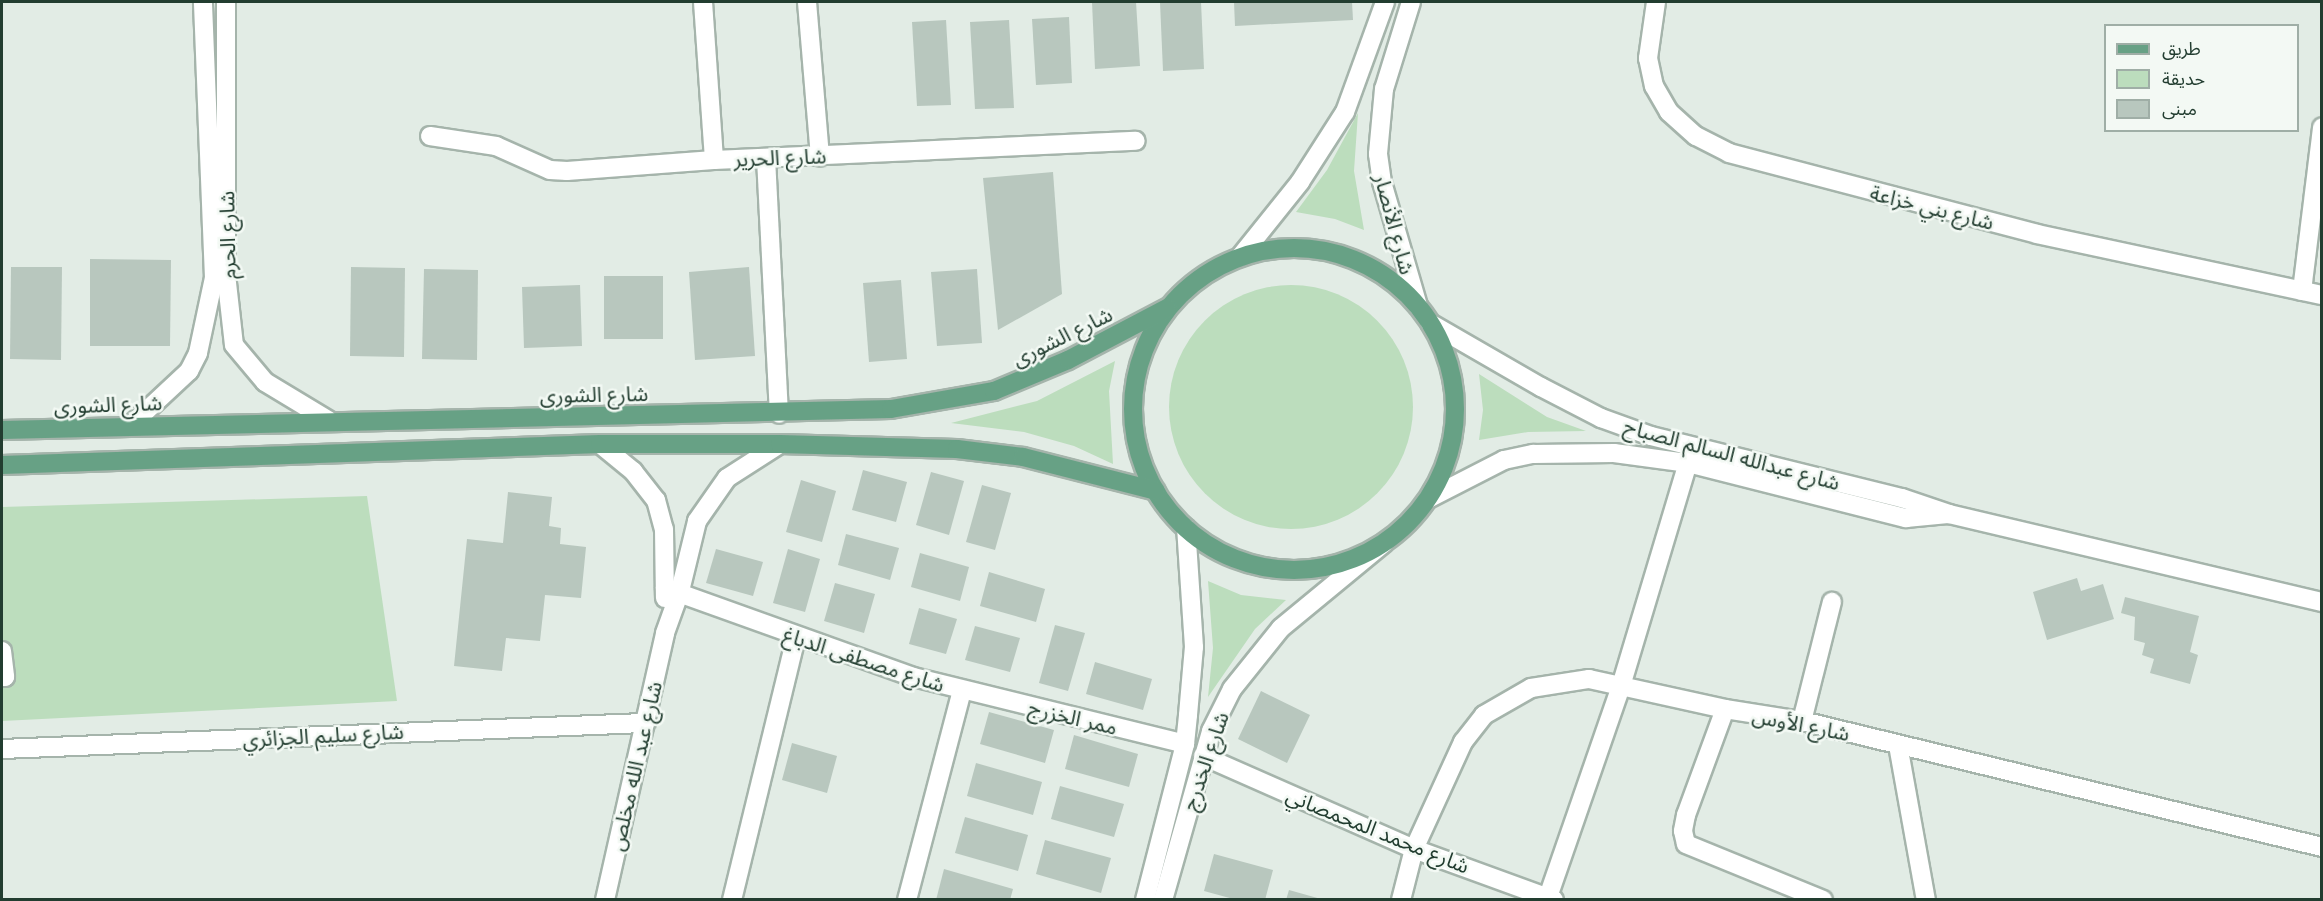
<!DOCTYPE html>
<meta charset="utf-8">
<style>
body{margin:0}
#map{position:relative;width:2323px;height:901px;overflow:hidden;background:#e2ece5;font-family:Quicksand,"Noto Sans Arabic",sans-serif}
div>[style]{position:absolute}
.green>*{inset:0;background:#bcddbd}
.round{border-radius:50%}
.building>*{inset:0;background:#b8c7be}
.roads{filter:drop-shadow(2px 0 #a5b4ab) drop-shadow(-2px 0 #a5b4ab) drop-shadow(0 2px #a5b4ab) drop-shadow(0 -2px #a5b4ab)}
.pedestrian>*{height:18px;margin:-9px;padding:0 9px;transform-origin:9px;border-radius:9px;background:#fff}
.minor>*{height:18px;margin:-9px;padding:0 9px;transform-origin:9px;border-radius:9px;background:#fff}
.tertiary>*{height:18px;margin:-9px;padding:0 9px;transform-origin:9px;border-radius:9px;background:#fff}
.secondary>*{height:18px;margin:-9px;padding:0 9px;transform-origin:9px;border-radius:9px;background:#fff}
.primary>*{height:18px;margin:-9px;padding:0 9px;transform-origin:9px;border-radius:9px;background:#67a185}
.primary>.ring{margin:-9px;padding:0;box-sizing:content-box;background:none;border:18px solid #67a185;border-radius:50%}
span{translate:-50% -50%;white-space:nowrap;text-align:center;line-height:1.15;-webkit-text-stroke:5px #f3f9f4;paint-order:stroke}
.street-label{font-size:21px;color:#223d30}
.frame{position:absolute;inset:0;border:3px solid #223d30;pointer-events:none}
.legend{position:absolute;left:2104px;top:24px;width:195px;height:108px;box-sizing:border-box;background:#f3f9f4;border:2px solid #9faea6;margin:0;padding:8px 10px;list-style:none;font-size:18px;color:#223d30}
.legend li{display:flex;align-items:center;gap:12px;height:30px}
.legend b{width:30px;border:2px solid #9faea6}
</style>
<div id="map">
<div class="green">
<i style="clip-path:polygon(1358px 113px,1354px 171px,1364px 230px,1335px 219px,1296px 212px,1327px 170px)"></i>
<i class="round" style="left:1169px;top:285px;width:244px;height:244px"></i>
<i style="clip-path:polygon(1115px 361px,1109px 391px,1113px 464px,1074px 446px,1024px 432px,951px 423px,1037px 401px)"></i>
<i style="clip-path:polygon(1479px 374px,1547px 417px,1586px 431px,1528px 432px,1479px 440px,1483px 410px)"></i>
<i style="clip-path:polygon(367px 496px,397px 701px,2px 721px,2px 507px)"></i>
<i style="clip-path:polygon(1208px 581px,1241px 595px,1286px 600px,1255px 629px,1208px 697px,1213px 648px)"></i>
</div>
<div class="building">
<i style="clip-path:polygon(1092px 2px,1136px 2px,1140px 66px,1095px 69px)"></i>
<i style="clip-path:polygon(1160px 2px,1201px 2px,1204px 69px,1163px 71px)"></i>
<i style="clip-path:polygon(1234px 2px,1352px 2px,1353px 20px,1235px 26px)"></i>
<i style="clip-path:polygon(1069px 17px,1072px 83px,1036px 85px,1032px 19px)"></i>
<i style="clip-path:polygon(946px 20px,951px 105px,917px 106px,912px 22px)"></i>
<i style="clip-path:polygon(1009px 20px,1014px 108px,975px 109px,970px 22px)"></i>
<i style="clip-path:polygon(1053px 172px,1062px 294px,998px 330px,983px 178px)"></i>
<i style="clip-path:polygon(90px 259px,171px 260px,170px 346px,90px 346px)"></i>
<i style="clip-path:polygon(11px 267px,62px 267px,61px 360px,10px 359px)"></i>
<i style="clip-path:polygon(351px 267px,405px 268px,404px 357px,350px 356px)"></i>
<i style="clip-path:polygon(749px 267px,755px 356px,695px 360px,689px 272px)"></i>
<i style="clip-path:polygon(424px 269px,478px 270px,477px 360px,422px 359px)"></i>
<i style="clip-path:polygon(977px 269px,982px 343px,937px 346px,931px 272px)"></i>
<i style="clip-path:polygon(604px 276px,663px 276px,663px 339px,604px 339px)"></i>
<i style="clip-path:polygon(901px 280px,907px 359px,869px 362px,863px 283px)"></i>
<i style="clip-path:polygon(580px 285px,582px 346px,524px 348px,522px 287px)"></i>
<i style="clip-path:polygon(863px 470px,907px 482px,896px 522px,852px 510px)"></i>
<i style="clip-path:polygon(931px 472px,964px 481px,949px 535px,916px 525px)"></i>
<i style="clip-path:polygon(801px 480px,836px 491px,822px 542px,786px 532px)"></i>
<i style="clip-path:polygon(982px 485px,1011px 493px,995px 550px,966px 542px)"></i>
<i style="clip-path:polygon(508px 492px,552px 497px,549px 526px,561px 528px,560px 544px,586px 547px,581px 598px,545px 595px,540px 641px,506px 638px,502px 671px,454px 666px,467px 539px,503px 543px)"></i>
<i style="clip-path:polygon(846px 534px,899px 548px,890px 580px,838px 565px)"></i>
<i style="clip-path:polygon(716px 549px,763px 562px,753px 596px,706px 583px)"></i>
<i style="clip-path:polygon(788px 549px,820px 559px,805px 612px,773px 603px)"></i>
<i style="clip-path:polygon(920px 553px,969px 567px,960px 601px,911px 587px)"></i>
<i style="clip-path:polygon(989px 572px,1045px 589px,1036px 622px,980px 606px)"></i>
<i style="clip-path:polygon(2077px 578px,2081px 591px,2103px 584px,2114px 619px,2047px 640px,2033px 592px)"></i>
<i style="clip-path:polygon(835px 583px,875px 594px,864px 633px,824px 621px)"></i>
<i style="clip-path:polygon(2125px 597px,2199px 616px,2190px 652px,2198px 655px,2190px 684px,2150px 673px,2154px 659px,2142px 655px,2145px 643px,2134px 640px,2135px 617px,2121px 613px)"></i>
<i style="clip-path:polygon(919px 608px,957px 619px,946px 654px,909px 644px)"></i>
<i style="clip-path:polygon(1055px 625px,1085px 633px,1068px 691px,1039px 683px)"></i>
<i style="clip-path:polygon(975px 626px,1020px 638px,1010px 672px,965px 660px)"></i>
<i style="clip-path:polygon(1095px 662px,1152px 679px,1143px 710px,1086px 694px)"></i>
<i style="clip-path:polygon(1261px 691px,1310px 715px,1287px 763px,1238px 739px)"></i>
<i style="clip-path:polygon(989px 712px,1054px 730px,1045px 763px,980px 744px)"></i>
<i style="clip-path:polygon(1074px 735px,1138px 754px,1129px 787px,1065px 769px)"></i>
<i style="clip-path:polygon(792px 743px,837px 756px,827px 793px,782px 780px)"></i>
<i style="clip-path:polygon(976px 763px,1042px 782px,1033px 815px,967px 796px)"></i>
<i style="clip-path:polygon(1060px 786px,1124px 804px,1114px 837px,1051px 819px)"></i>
<i style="clip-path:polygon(965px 817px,1028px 835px,1018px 871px,955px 853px)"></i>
<i style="clip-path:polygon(1045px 840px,1111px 858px,1101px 893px,1036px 874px)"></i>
<i style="clip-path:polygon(1214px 854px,1273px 870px,1265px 900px,1237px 900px,1204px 891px)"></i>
<i style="clip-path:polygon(944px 869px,1013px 889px,1010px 900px,936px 900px)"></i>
<i style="clip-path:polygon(1289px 890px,1321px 899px,1321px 900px,1286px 900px)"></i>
</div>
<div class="roads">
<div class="pedestrian">
<i style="left:2px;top:651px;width:26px;rotate:83deg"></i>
<i style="left:5px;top:677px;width:3px;rotate:180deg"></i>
</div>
<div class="minor">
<i style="left:703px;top:2px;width:158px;rotate:86deg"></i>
<i style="left:807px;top:2px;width:155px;rotate:85.2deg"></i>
<i style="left:1656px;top:2px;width:57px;rotate:98.1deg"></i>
<i style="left:1648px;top:58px;width:29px;rotate:78deg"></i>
<i style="left:1654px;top:86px;width:30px;rotate:60deg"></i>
<i style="left:1669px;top:112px;width:36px;rotate:42deg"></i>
<i style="left:1696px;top:136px;width:37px;rotate:27deg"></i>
<i style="left:1729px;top:153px;width:318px;rotate:14.7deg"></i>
<i style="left:2037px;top:234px;width:291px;rotate:12.1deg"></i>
<i style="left:430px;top:136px;width:67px;rotate:8.6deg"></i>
<i style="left:496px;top:146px;width:59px;rotate:24deg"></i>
<i style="left:550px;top:170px;width:17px;rotate:3deg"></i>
<i style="left:567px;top:171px;width:147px;rotate:-4.3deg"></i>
<i style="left:714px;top:160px;width:422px;rotate:-2.6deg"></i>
<i style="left:766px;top:158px;width:256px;rotate:87.1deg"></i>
<i style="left:2302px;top:291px;width:165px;rotate:-83deg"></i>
<i style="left:600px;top:444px;width:43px;rotate:39.3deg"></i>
<i style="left:633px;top:471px;width:37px;rotate:52deg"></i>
<i style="left:656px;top:500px;width:30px;rotate:75deg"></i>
<i style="left:664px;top:529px;width:69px;rotate:89.2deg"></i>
<i style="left:665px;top:588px;width:263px;rotate:19.7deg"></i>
<i style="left:913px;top:677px;width:280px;rotate:13.8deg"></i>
<i style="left:1725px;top:709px;width:113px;rotate:110.2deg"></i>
<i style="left:1686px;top:815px;width:16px;rotate:101deg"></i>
<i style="left:1683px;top:831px;width:13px;rotate:77deg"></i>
<i style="left:1686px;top:844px;width:148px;rotate:22.2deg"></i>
<i style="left:1802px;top:721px;width:123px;rotate:-75.9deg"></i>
<i style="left:1898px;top:745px;width:158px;rotate:79.8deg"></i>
<i style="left:2px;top:749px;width:644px;rotate:-2.32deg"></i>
<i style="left:1203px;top:756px;width:231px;rotate:23.8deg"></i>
<i style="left:1414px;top:849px;width:149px;rotate:20deg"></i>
<i style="left:1548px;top:897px;width:223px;rotate:-70.9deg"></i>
<i style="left:1621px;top:686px;width:233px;rotate:-73.3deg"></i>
<i style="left:605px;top:900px;width:274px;rotate:-77.3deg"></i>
<i style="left:665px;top:633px;width:45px;rotate:-70.3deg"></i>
<i style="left:680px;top:591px;width:72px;rotate:-76.3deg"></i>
<i style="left:697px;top:521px;width:52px;rotate:-55.1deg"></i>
<i style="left:727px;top:478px;width:63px;rotate:-32.7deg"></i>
<i style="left:732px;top:900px;width:270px;rotate:-76.3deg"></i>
<i style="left:907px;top:900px;width:216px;rotate:-75.3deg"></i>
<i style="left:1401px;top:900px;width:53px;rotate:-75.7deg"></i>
<i style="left:1414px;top:849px;width:118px;rotate:-65.4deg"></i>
<i style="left:1463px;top:742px;width:34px;rotate:-52deg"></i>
<i style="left:1484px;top:715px;width:54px;rotate:-29.9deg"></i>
<i style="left:1531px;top:688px;width:59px;rotate:-8.8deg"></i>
<i style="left:1589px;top:679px;width:139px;rotate:12.4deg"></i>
<i style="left:1725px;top:709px;width:78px;rotate:8.9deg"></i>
<i style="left:1802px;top:721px;width:535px;rotate:13.62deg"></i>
</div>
<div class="tertiary">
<i style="left:226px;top:2px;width:272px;rotate:90deg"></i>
<i style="left:226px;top:274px;width:71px;rotate:83.6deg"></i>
<i style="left:234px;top:345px;width:48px;rotate:50deg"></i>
<i style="left:265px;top:382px;width:74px;rotate:31.1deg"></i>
<i style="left:1411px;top:2px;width:91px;rotate:107.2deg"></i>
<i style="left:1384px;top:89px;width:65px;rotate:95.3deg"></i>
<i style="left:1378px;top:154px;width:28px;rotate:82deg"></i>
<i style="left:1382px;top:182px;width:129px;rotate:73.8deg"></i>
<i style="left:1240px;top:257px;width:96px;rotate:-51.3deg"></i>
<i style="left:1300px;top:182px;width:83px;rotate:-57.3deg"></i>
<i style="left:1345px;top:112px;width:117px;rotate:-70deg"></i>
<i style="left:130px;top:426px;width:81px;rotate:-43deg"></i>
<i style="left:189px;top:371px;width:20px;rotate:-63deg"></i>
<i style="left:198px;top:353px;width:77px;rotate:-78deg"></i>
<i style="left:214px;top:278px;width:276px;rotate:-92.3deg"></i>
<i style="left:1145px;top:900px;width:161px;rotate:-75.6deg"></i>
<i style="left:1185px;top:744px;width:29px;rotate:-84deg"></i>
<i style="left:1188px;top:715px;width:68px;rotate:-85deg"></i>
<i style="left:1194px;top:647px;width:119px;rotate:-93.8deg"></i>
<i style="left:1163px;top:900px;width:176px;rotate:-74.1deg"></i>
<i style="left:1211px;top:731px;width:47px;rotate:-63.4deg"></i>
<i style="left:1232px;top:689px;width:78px;rotate:-51.2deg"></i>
<i style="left:1281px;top:628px;width:134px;rotate:-39.5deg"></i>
</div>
<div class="secondary">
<i style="left:1430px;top:323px;width:128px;rotate:30deg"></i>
<i style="left:1541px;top:387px;width:68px;rotate:27.3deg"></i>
<i style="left:1601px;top:418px;width:53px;rotate:19.8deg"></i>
<i style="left:1651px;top:436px;width:259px;rotate:13.9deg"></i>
<i style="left:1902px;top:498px;width:50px;rotate:18.8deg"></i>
<i style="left:1949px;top:514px;width:383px;rotate:13.3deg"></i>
<i style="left:1428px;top:499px;width:85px;rotate:-27.2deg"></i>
<i style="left:1504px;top:460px;width:30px;rotate:-12deg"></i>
<i style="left:1533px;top:454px;width:81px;rotate:-0.7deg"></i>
<i style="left:1614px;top:453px;width:75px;rotate:7.7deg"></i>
<i style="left:1688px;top:463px;width:225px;rotate:14.2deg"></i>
<i style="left:1906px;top:518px;width:42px;rotate:-5.4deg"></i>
</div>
<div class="primary">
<i class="ring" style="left:1133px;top:248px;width:304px;height:304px"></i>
<i style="left:2px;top:430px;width:889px;rotate:-1.35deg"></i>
<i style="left:891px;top:409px;width:105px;rotate:-9.9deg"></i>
<i style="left:994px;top:391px;width:80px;rotate:-22.7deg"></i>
<i style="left:1068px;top:360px;width:112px;rotate:-27.7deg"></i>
<i style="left:2px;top:465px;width:598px;rotate:-2.01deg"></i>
<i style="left:600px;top:444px;width:180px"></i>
<i style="left:780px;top:444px;width:177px;rotate:1.6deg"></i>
<i style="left:957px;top:449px;width:66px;rotate:6.9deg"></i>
<i style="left:1023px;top:457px;width:137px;rotate:14.3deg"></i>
</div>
</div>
<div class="street-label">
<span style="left:780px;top:157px;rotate:-2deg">شارع الحرير</span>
<span style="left:1932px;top:207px;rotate:14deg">شارع بني خزاعة</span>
<span style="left:1395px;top:224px;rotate:75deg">شارع الأنصار</span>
<span style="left:227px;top:235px;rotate:-91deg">شارع الحرم</span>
<span style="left:1062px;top:336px;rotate:-26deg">شارع الشورى</span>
<span style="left:594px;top:394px;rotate:-1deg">شارع الشورى</span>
<span style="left:108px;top:404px;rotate:-2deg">شارع الشورى</span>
<span style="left:1732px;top:454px;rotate:15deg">شارع عبدالله السالم الصباح</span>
<span style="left:864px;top:659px;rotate:18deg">شارع مصطفى الدباغ</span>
<span style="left:1073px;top:717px;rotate:13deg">ممر الخزرج</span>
<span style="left:1801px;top:724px;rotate:11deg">شارع الأوس</span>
<span style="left:323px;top:735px;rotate:-3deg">شارع سليم الجزائري</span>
<span style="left:1205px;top:761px;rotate:-71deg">شارع الخدرج</span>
<span style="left:635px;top:766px;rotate:-77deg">شارع عبد الله مخلص</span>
<span style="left:1378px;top:830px;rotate:22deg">شارع محمد المحمصاني</span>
</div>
<div class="frame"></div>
<ul class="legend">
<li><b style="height:8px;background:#67a185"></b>طريق</li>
<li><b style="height:16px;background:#bcddbd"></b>حديقة</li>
<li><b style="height:16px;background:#b8c7be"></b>مبنى</li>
</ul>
</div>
